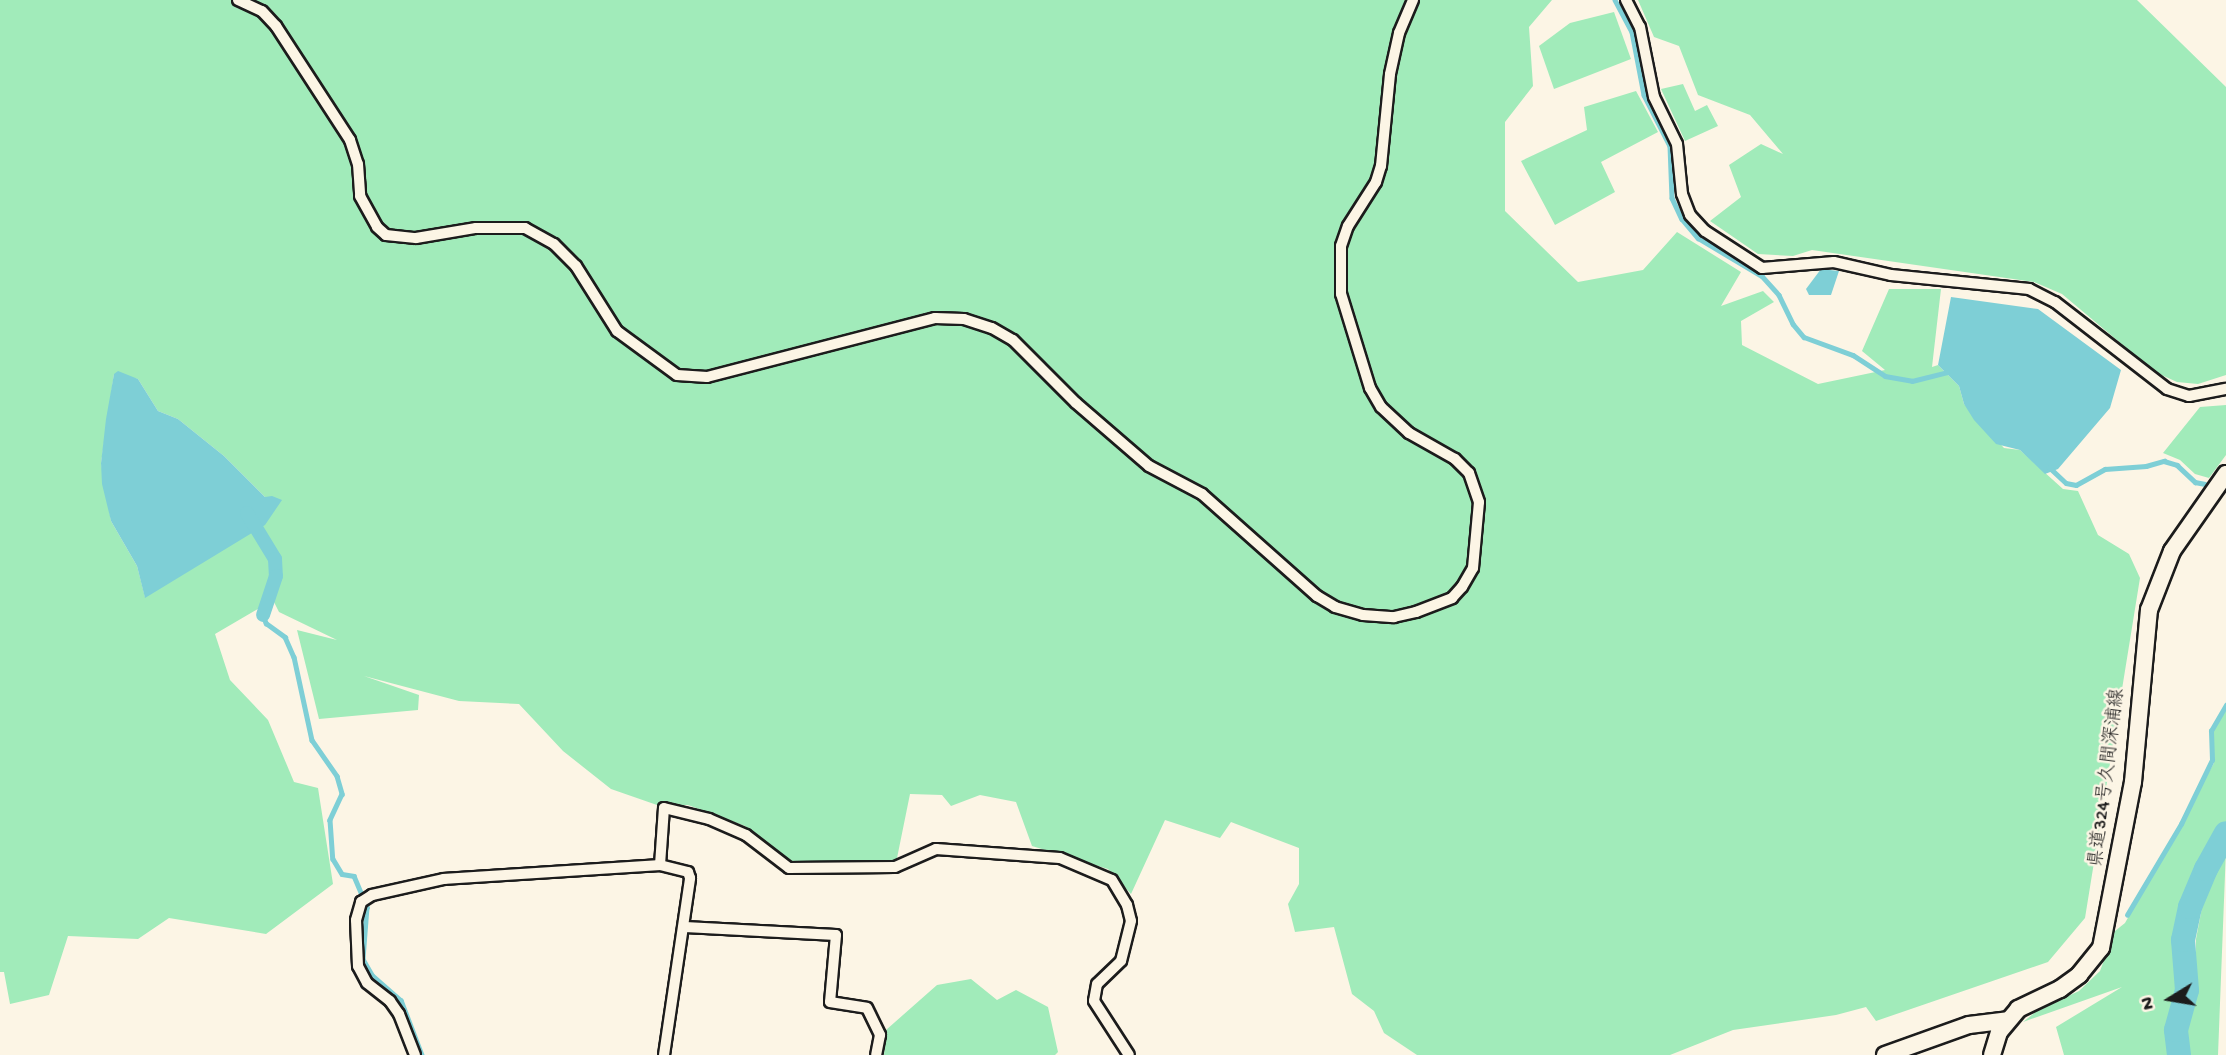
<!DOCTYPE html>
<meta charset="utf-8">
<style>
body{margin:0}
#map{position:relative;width:2226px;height:1055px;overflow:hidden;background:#fcf5e5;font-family:"Gochi Hand","Klee One",sans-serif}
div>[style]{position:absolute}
.green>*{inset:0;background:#a1ebba}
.water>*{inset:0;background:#7ecfd6}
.stream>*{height:4.5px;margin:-2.25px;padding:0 2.25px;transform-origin:2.25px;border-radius:2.25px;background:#7ecfd6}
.canal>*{height:14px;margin:-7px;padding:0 7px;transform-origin:7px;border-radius:7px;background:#7ecfd6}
.river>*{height:24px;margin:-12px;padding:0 12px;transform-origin:12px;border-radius:12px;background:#7ecfd6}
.roads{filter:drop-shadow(2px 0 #1c1c1c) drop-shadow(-2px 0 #1c1c1c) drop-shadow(0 2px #1c1c1c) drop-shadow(0 -2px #1c1c1c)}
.street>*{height:10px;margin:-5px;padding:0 5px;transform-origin:5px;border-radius:5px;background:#fcf5e5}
.secondary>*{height:16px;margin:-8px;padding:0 8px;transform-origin:8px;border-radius:8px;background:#fcf5e5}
span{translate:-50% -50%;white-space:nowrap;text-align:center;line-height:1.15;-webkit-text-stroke:5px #fcf5e5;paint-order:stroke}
.street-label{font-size:19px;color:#1c1c1c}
.north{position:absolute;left:2135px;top:964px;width:70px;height:70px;-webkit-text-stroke:5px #fcf5e5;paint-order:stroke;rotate:259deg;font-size:19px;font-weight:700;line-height:28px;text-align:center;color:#1c1c1c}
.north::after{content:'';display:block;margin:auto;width:24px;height:32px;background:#1c1c1c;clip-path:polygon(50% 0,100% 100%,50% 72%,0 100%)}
</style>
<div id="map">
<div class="green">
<i style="clip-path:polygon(evenodd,0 0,1552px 0,1529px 27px,1533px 86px,1505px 122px,1505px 211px,1578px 282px,1643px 270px,1677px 232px,1741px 272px,1721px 306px,1763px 291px,1774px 302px,1741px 321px,1742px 345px,1818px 384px,1885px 370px,1862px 351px,1889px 289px,1941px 289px,1932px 367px,1938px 365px,1959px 386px,1964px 404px,2004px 448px,2020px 450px,2063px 489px,2078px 491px,2098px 535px,2129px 554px,2140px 578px,2085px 918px,2048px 962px,1876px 1021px,1866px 1007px,1836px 1015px,1733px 1030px,1670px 1055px,1417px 1055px,1384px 1033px,1374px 1011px,1352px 994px,1334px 927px,1295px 932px,1288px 904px,1299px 884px,1299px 848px,1231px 822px,1220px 838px,1165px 820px,1131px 894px,1108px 869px,1032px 846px,1016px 802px,980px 795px,951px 806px,942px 795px,910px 794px,896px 863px,790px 863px,745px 826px,688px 805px,657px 805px,611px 789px,563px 751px,519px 704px,459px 701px,364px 676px,419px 695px,418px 710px,319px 719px,297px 630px,337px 640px,279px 612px,273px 600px,215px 634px,230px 680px,268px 720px,294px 782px,318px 788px,333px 884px,266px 934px,169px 918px,138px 939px,68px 936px,49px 995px,10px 1004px,4px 972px,0 972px,0 0,114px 374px,138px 379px,158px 411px,178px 419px,224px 456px,265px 497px,145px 597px,137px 566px,111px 521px,101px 463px,114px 374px)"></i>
<i style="clip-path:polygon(1638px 0,2137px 0,2226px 87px,2226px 375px,2198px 384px,2177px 382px,2155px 372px,2062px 294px,2034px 282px,1812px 250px,1793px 256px,1758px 254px,1710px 221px,1741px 197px,1729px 165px,1761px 144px,1783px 154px,1750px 115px,1698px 95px,1679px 46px,1654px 37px)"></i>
<i style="clip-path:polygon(1614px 12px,1631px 59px,1554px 89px,1539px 46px,1570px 23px)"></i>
<i style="clip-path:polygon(1683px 84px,1695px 111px,1707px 105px,1718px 126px,1685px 141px,1661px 89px)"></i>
<i style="clip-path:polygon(1636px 91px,1658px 132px,1601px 162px,1615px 192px,1555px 225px,1521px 161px,1587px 130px,1584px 107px)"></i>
<i style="clip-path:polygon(2226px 405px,2226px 455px,2209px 478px,2195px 474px,2180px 460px,2163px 453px,2200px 407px)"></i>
<i style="clip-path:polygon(2226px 710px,2226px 823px,2178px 914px,2181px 968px,2170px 1020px,2171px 1055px,2064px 1055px,2056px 1027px,2122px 987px,2023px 1022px,2038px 1010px,2079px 991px,2100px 971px,2115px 931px,2125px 923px,2214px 763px,2214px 730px)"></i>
<i style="clip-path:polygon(2226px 849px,2218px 1055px,2184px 1055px,2183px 1018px,2195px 994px,2196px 939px,2204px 897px)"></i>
<i style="clip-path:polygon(971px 979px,997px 1000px,1016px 990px,1048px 1007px,1058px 1052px,1055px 1055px,884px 1055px,886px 1030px,937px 985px)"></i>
</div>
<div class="water">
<i style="clip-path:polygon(1821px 269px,1839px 271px,1831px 295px,1809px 295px,1806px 289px)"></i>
<i style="clip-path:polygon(1951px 297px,2038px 309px,2121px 370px,2110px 408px,2058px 469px,2045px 474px,2020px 450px,1996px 444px,1974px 420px,1964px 404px,1959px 386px,1938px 365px)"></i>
<i style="clip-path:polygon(118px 371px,138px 379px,158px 411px,178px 419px,224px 456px,265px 497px,272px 496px,282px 500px,265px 525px,145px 598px,137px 566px,111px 521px,102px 484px,101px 463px,106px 419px,114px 374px)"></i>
</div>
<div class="stream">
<i style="left:1615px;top:0;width:36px;rotate:62deg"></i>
<i style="left:1632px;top:32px;width:64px;rotate:79.2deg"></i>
<i style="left:1644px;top:95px;width:57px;rotate:63deg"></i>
<i style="left:1670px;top:146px;width:52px;rotate:87.8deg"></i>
<i style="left:1672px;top:198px;width:23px;rotate:65deg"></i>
<i style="left:1682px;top:219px;width:25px;rotate:50deg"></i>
<i style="left:1698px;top:238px;width:74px;rotate:30.7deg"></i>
<i style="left:1762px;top:276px;width:25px;rotate:48deg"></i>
<i style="left:1779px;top:295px;width:32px;rotate:64deg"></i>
<i style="left:1793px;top:324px;width:17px;rotate:50deg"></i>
<i style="left:1804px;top:337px;width:52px;rotate:20.2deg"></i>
<i style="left:1853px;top:355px;width:38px;rotate:33deg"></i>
<i style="left:1885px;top:376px;width:27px;rotate:10deg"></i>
<i style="left:1912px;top:381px;width:36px;rotate:-14deg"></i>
<i style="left:2049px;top:467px;width:23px;rotate:43deg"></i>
<i style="left:2066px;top:483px;width:10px;rotate:11deg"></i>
<i style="left:2076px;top:485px;width:33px;rotate:-29deg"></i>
<i style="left:2105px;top:469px;width:41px;rotate:-4.2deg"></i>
<i style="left:2146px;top:466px;width:19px;rotate:-16deg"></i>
<i style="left:2164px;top:461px;width:14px;rotate:17deg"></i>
<i style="left:2177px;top:465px;width:25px;rotate:43deg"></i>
<i style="left:2195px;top:482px;width:10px;rotate:11deg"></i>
<i style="left:263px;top:615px;width:9px;rotate:69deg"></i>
<i style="left:266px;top:623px;width:24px;rotate:36deg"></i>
<i style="left:285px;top:637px;width:22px;rotate:66deg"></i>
<i style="left:294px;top:657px;width:85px;rotate:77.8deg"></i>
<i style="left:312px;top:740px;width:44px;rotate:55.2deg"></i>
<i style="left:337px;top:776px;width:19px;rotate:74deg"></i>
<i style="left:342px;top:794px;width:29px;rotate:115deg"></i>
<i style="left:330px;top:820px;width:39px;rotate:86deg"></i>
<i style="left:333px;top:859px;width:17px;rotate:59deg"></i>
<i style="left:342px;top:874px;width:12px;rotate:9deg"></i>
<i style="left:354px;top:876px;width:34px;rotate:67deg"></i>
<i style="left:367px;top:907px;width:52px;rotate:94.4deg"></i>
<i style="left:363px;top:959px;width:20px;rotate:60deg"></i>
<i style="left:373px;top:976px;width:37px;rotate:41deg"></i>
<i style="left:401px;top:1000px;width:59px;rotate:69.1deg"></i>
<i style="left:2127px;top:915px;width:106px;rotate:-59.3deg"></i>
<i style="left:2181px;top:824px;width:71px;rotate:-64.2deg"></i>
<i style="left:2212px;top:760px;width:29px;rotate:-92deg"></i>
<i style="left:2211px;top:731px;width:30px;rotate:-60deg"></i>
</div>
<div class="canal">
<i style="left:247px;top:513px;width:54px;rotate:58.7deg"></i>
<i style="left:275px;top:559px;width:17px;rotate:87deg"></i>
<i style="left:276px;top:576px;width:41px;rotate:108.4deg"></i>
</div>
<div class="river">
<i style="left:2179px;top:1055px;width:25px;rotate:-97deg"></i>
<i style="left:2176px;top:1030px;width:41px;rotate:-74.6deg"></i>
<i style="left:2187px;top:990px;width:50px;rotate:-94.6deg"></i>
<i style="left:2183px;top:940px;width:34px;rotate:-78deg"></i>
<i style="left:2190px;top:907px;width:41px;rotate:-67.2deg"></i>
<i style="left:2206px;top:869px;width:41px;rotate:-60.9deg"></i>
</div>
<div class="roads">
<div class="street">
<i style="left:238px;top:0;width:26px;rotate:25deg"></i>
<i style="left:262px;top:11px;width:21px;rotate:47deg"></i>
<i style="left:276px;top:26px;width:136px;rotate:57deg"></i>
<i style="left:350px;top:140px;width:25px;rotate:72deg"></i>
<i style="left:358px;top:164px;width:32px;rotate:86deg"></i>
<i style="left:360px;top:196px;width:35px;rotate:61deg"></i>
<i style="left:377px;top:227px;width:12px;rotate:42deg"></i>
<i style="left:386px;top:235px;width:30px;rotate:6deg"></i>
<i style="left:416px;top:238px;width:61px;rotate:-9.5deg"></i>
<i style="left:476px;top:228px;width:49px"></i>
<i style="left:525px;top:228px;width:33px;rotate:29deg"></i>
<i style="left:554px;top:244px;width:31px;rotate:45deg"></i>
<i style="left:576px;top:266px;width:77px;rotate:57.8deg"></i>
<i style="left:617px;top:331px;width:74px;rotate:36.3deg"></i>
<i style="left:677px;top:375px;width:30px;rotate:4deg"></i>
<i style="left:707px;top:377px;width:236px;rotate:-14.5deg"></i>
<i style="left:935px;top:318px;width:29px;rotate:2deg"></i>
<i style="left:964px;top:319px;width:29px;rotate:18deg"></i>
<i style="left:992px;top:328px;width:24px;rotate:30deg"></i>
<i style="left:1013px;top:340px;width:89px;rotate:45deg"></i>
<i style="left:1076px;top:403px;width:96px;rotate:40.8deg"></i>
<i style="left:1149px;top:466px;width:60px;rotate:27.8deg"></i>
<i style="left:1202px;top:494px;width:154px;rotate:41.6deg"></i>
<i style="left:1317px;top:596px;width:21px;rotate:31deg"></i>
<i style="left:1335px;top:607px;width:29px;rotate:16deg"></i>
<i style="left:1363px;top:615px;width:31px;rotate:4deg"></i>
<i style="left:1394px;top:617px;width:23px;rotate:-13deg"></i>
<i style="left:1416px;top:612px;width:39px;rotate:-21deg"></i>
<i style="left:1452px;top:598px;width:15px;rotate:-48deg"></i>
<i style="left:1462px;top:587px;width:22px;rotate:-60deg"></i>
<i style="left:1473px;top:568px;width:66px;rotate:-84.8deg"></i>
<i style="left:1479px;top:502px;width:31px;rotate:-109deg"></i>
<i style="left:1469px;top:473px;width:20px;rotate:-135deg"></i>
<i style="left:1455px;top:459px;width:53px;rotate:-150.5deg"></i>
<i style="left:1409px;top:433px;width:38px;rotate:-137deg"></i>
<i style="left:1381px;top:407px;width:22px;rotate:-120deg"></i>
<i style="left:1370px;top:388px;width:98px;rotate:-107.1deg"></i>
<i style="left:1341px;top:294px;width:48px;rotate:-90deg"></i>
<i style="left:1341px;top:246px;width:21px;rotate:-71deg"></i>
<i style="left:1348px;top:226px;width:52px;rotate:-57.5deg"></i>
<i style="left:1376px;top:182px;width:17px;rotate:-73deg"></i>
<i style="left:1381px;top:166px;width:92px;rotate:-84.4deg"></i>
<i style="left:1390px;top:74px;width:42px;rotate:-77.6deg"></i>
<i style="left:1399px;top:33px;width:36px;rotate:-67deg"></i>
<i style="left:1626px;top:0;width:30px;rotate:63deg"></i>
<i style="left:1640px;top:27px;width:71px;rotate:78.7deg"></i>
<i style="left:1654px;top:97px;width:52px;rotate:63.9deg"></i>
<i style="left:1677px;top:144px;width:50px;rotate:84.3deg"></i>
<i style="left:1682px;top:194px;width:22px;rotate:69deg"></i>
<i style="left:1690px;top:215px;width:22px;rotate:47deg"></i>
<i style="left:1705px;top:231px;width:68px;rotate:33deg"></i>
<i style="left:1762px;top:268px;width:72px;rotate:-4.8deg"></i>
<i style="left:1834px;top:262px;width:58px;rotate:12.8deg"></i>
<i style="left:1891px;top:275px;width:139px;rotate:5.8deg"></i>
<i style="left:2029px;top:289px;width:29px;rotate:27deg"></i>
<i style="left:2055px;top:302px;width:142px;rotate:37.8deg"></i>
<i style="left:2167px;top:389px;width:23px;rotate:18deg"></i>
<i style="left:2189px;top:396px;width:38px;rotate:-11deg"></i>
<i style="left:685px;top:927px;width:151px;rotate:3deg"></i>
<i style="left:836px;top:935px;width:67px;rotate:95.1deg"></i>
<i style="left:830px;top:1002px;width:37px;rotate:9deg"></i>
<i style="left:867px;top:1008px;width:30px;rotate:64deg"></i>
<i style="left:880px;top:1035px;width:20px;rotate:101deg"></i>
<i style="left:415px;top:1055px;width:44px;rotate:-111.3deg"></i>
<i style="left:399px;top:1014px;width:16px;rotate:-125deg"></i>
<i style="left:390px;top:1001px;width:29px;rotate:-142deg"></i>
<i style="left:367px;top:983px;width:19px;rotate:-118deg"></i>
<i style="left:358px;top:966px;width:46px;rotate:-92.5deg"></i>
<i style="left:356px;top:920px;width:19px;rotate:-74deg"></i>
<i style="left:361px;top:902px;width:13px;rotate:-32deg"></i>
<i style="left:372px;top:895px;width:74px;rotate:-12.5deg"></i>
<i style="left:444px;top:879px;width:216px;rotate:-3.7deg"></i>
<i style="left:664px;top:1055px;width:179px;rotate:-81.6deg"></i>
<i style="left:690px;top:878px;width:6px;rotate:-108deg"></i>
<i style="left:688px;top:872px;width:29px;rotate:-166deg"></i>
<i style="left:660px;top:865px;width:57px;rotate:-86deg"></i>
<i style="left:664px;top:808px;width:46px;rotate:13.7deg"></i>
<i style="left:709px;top:819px;width:40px;rotate:23.4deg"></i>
<i style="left:746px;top:835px;width:54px;rotate:37.5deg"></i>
<i style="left:789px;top:868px;width:106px;rotate:-0.5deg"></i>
<i style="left:895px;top:867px;width:45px;rotate:-23.7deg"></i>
<i style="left:936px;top:849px;width:124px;rotate:4.2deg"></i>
<i style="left:1060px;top:858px;width:56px;rotate:22.9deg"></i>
<i style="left:1112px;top:880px;width:29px;rotate:59deg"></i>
<i style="left:1127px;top:905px;width:16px;rotate:76deg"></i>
<i style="left:1131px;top:921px;width:41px;rotate:104deg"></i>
<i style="left:1121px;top:961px;width:33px;rotate:136deg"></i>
<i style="left:1097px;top:984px;width:17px;rotate:100deg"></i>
<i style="left:1094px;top:1001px;width:64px;rotate:57.1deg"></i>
</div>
<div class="secondary">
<i style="left:1885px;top:1055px;width:89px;rotate:-19.7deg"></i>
<i style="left:1969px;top:1025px;width:39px;rotate:-7deg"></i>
<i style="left:1992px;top:1055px;width:24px;rotate:-73deg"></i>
<i style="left:1999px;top:1032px;width:30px;rotate:-50deg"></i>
<i style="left:2018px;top:1009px;width:47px;rotate:-25.5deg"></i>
<i style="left:2060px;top:989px;width:24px;rotate:-36deg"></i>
<i style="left:2079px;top:975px;width:35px;rotate:-51deg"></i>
<i style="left:2101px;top:948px;width:169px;rotate:-79.1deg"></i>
<i style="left:2133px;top:782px;width:173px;rotate:-84.7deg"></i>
<i style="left:2149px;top:610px;width:63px;rotate:-68.7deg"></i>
<i style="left:2172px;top:551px;width:94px;rotate:-55deg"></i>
</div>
</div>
<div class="street-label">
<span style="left:2108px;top:778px;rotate:-83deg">県道324号久間深浦線</span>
</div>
<div class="north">N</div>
</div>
